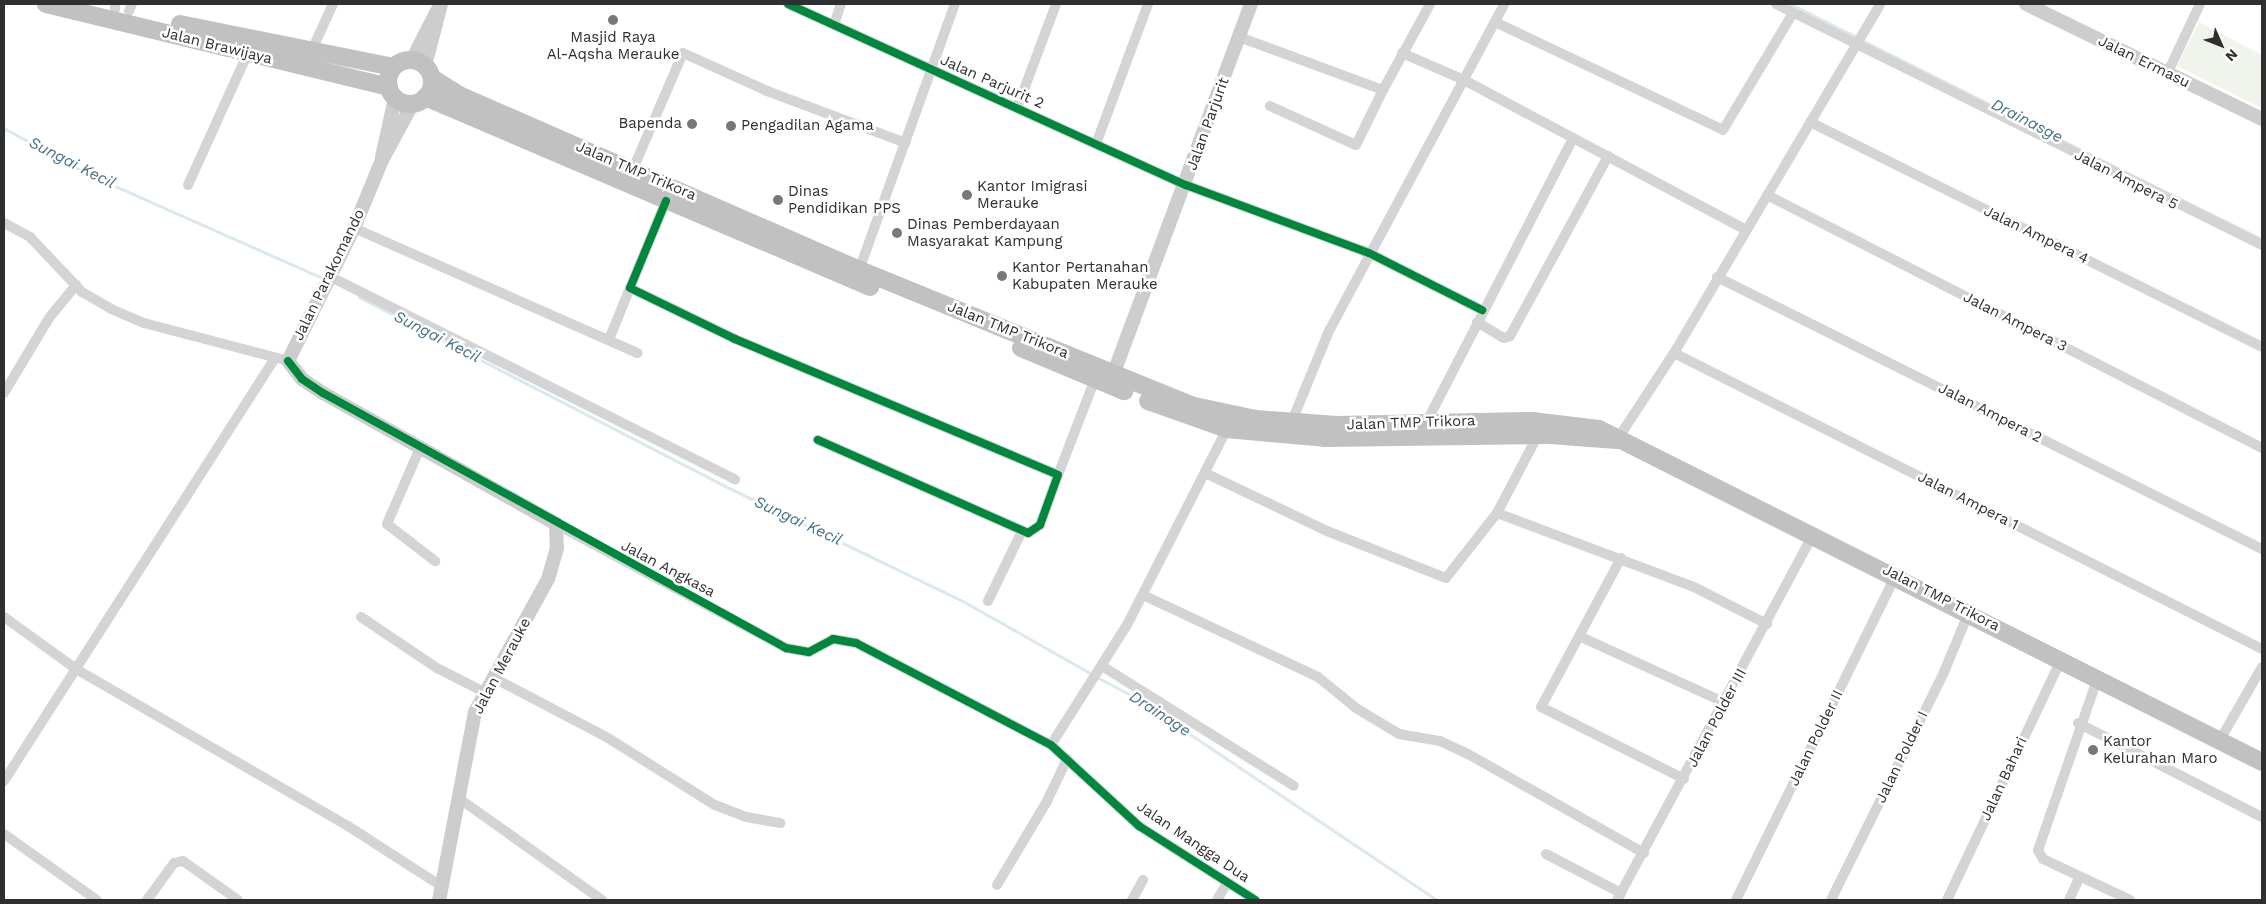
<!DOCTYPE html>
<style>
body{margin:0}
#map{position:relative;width:2266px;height:904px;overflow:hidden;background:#fff;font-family:"Work Sans",sans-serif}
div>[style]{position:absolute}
.green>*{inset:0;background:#f1f3ed}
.stream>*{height:2.5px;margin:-1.25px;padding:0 1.25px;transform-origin:1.25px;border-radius:1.25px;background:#dbe9ef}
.street>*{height:10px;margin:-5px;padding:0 5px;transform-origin:5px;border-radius:5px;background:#d4d4d4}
.secondary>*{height:14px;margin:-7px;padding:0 7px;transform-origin:7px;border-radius:7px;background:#cdcdcd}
.highway>*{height:18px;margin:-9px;padding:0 9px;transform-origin:9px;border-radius:9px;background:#c1c1c1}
.highway>.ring{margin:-9px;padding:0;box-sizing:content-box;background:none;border:18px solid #c1c1c1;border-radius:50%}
.cycleway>*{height:8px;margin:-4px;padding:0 4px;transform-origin:4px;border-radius:4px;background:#00873e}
.dots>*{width:14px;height:14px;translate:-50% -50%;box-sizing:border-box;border:2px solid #fff;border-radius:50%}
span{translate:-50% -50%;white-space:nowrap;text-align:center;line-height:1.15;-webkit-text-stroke:5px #fff;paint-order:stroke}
.poi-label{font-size:15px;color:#2f2f2f}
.right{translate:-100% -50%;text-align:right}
.left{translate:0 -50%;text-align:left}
.street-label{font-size:15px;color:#2f2f2f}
.water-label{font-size:16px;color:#457188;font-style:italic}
.frame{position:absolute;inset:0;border:5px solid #2f2f2f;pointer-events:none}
.north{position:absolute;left:2196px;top:20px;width:50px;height:50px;-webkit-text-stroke:4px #fff;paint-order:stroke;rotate:134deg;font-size:14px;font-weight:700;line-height:20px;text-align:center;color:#2f2f2f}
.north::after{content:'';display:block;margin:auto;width:18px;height:22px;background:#2f2f2f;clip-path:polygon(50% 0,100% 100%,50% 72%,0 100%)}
</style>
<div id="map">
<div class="green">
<i style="clip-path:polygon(2199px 22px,2262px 55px,2262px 108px,2177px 66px)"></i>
</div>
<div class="stream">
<i style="left:1791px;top:4px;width:74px;rotate:26.6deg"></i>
<i style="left:1862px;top:40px;width:169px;rotate:26.7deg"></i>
<i style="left:2025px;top:122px;width:264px;rotate:26.3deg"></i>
<i style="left:4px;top:128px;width:96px;rotate:28.7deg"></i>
<i style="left:88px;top:174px;width:257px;rotate:23.9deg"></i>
<i style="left:359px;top:297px;width:412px;rotate:27.3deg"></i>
<i style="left:725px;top:486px;width:264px;rotate:25.8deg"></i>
<i style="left:963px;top:601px;width:148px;rotate:29.5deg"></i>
<i style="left:1097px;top:677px;width:43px;rotate:27.8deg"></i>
<i style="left:1135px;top:697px;width:364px;rotate:33.9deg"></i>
</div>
<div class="street">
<i style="left:115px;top:4px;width:5px;rotate:90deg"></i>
<i style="left:788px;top:4px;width:437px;rotate:24.5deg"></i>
<i style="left:1186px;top:185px;width:195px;rotate:20.4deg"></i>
<i style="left:1369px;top:253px;width:127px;rotate:26.8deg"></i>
<i style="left:1776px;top:4px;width:542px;rotate:26.38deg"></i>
<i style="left:129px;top:11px;width:8px;rotate:-67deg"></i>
<i style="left:1495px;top:22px;width:252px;rotate:25.3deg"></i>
<i style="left:1723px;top:130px;width:136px;rotate:-59.1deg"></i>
<i style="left:834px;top:25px;width:22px;rotate:-72deg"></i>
<i style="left:1239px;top:37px;width:153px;rotate:20.2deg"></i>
<i style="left:1383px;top:90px;width:98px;rotate:-61.3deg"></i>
<i style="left:311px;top:52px;width:53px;rotate:-65.4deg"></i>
<i style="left:1402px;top:53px;width:68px;rotate:23.5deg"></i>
<i style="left:1464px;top:80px;width:319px;rotate:28deg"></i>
<i style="left:2167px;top:74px;width:77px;rotate:-64.8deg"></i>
<i style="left:1270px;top:106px;width:94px;rotate:24.4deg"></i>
<i style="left:1356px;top:145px;width:61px;rotate:-63.9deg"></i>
<i style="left:1017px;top:108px;width:111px;rotate:-69.4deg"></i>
<i style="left:1810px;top:122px;width:505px;rotate:26.46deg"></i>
<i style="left:1096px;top:144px;width:149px;rotate:-69.6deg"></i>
<i style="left:633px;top:169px;width:126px;rotate:-66.7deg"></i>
<i style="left:683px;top:53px;width:92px;rotate:24.3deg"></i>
<i style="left:767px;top:91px;width:148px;rotate:20.5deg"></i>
<i style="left:188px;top:185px;width:145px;rotate:-65.6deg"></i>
<i style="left:1767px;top:195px;width:556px;rotate:27.07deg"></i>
<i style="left:666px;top:201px;width:94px;rotate:112.5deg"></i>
<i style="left:630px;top:288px;width:117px;rotate:25.9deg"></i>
<i style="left:735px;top:339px;width:350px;rotate:22.8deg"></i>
<i style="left:1058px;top:475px;width:53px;rotate:109.8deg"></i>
<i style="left:1040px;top:525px;width:14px;rotate:146deg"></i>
<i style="left:1028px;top:533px;width:230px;rotate:-156.1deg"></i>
<i style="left:4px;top:223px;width:30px;rotate:28deg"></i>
<i style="left:30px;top:237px;width:76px;rotate:46.6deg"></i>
<i style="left:82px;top:292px;width:34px;rotate:30deg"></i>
<i style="left:111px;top:309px;width:36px;rotate:23deg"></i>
<i style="left:144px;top:323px;width:142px;rotate:14.7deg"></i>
<i style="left:354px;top:228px;width:310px;rotate:23.8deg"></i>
<i style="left:858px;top:273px;width:286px;rotate:-70.2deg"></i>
<i style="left:331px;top:277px;width:452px;rotate:26.6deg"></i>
<i style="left:1717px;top:277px;width:609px;rotate:26.52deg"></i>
<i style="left:1477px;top:322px;width:31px;rotate:31deg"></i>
<i style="left:1504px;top:338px;width:6px;rotate:-18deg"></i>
<i style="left:1510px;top:336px;width:205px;rotate:-61.4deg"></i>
<i style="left:610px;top:337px;width:53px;rotate:-67.8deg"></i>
<i style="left:1674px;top:353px;width:658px;rotate:26.72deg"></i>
<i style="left:4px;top:393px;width:87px;rotate:-59deg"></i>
<i style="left:49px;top:318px;width:43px;rotate:-50.7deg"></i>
<i style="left:1292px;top:421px;width:97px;rotate:-67.7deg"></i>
<i style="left:1329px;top:331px;width:371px;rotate:-61.8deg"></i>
<i style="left:1424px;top:427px;width:325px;rotate:-62.7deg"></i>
<i style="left:1617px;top:440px;width:104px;rotate:-56.8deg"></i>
<i style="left:1674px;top:353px;width:405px;rotate:-59.4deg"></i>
<i style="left:420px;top:448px;width:83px;rotate:113.5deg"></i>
<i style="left:387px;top:524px;width:61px;rotate:37.6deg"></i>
<i style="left:1205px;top:473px;width:135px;rotate:25.4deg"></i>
<i style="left:1327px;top:531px;width:128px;rotate:21.6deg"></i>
<i style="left:1446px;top:578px;width:83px;rotate:-51.9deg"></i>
<i style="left:1497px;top:513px;width:88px;rotate:-62.3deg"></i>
<i style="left:1058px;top:475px;width:103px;rotate:-68.9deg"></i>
<i style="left:1497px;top:513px;width:210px;rotate:20.6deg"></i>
<i style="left:1694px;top:587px;width:82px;rotate:26.9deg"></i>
<i style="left:556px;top:524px;width:261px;rotate:28.3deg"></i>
<i style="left:786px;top:648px;width:23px;rotate:10deg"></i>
<i style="left:809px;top:652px;width:27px;rotate:-28deg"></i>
<i style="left:833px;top:639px;width:23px;rotate:10deg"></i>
<i style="left:856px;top:643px;width:220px;rotate:27.6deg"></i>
<i style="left:1051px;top:745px;width:120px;rotate:42.6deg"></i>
<i style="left:1139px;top:826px;width:138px;rotate:32.5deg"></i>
<i style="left:1621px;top:558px;width:169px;rotate:118.2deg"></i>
<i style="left:1541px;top:707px;width:160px;rotate:26.7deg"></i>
<i style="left:1143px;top:595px;width:193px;rotate:25.1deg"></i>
<i style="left:1318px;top:677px;width:49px;rotate:39.2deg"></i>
<i style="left:1356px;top:708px;width:50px;rotate:31.2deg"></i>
<i style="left:1399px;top:734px;width:42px;rotate:9.7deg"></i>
<i style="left:1440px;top:741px;width:31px;rotate:25deg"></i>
<i style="left:1468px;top:754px;width:202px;rotate:29.4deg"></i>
<i style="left:988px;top:601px;width:78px;rotate:-64.1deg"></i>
<i style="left:4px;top:617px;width:89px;rotate:35.8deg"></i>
<i style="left:76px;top:669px;width:314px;rotate:30deg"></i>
<i style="left:348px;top:826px;width:111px;rotate:32.8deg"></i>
<i style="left:361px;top:617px;width:92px;rotate:33.9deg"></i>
<i style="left:437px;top:668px;width:53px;rotate:27.1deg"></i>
<i style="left:1581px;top:637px;width:159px;rotate:24.5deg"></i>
<i style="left:1102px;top:666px;width:226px;rotate:32deg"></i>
<i style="left:492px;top:677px;width:131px;rotate:27.7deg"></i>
<i style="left:608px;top:738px;width:126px;rotate:32.1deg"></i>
<i style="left:715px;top:805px;width:33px;rotate:21deg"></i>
<i style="left:746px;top:817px;width:35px;rotate:10deg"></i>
<i style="left:2098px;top:677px;width:183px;rotate:109.1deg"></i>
<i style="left:2038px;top:850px;width:10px;rotate:61deg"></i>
<i style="left:2043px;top:859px;width:96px;rotate:25.2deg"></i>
<i style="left:2078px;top:723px;width:207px;rotate:27.1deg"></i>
<i style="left:2220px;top:740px;width:84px;rotate:-60.1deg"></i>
<i style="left:1051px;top:745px;width:142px;rotate:-57.7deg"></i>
<i style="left:1127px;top:625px;width:220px;rotate:-63deg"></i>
<i style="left:4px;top:781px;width:502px;rotate:-57.35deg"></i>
<i style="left:457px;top:797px;width:178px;rotate:35.4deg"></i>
<i style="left:4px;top:834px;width:114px;rotate:35.4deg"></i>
<i style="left:1546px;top:854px;width:85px;rotate:27.5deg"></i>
<i style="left:997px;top:885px;width:98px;rotate:-59.2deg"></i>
<i style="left:1047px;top:801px;width:47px;rotate:-64.5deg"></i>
<i style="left:147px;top:900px;width:46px;rotate:-53.9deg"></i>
<i style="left:174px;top:863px;width:9px;rotate:-13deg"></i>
<i style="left:183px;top:861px;width:67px;rotate:35.3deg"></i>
<i style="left:1132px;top:900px;width:23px;rotate:-61deg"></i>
<i style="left:1217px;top:900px;width:20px;rotate:-60deg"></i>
<i style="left:1617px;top:900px;width:414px;rotate:-61.8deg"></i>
<i style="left:1736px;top:900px;width:362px;rotate:-63.8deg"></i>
<i style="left:1831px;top:900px;width:254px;rotate:-63.6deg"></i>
<i style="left:1944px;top:672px;width:65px;rotate:-67.4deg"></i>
<i style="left:1947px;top:900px;width:268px;rotate:-64.6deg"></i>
<i style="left:2069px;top:900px;width:26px;rotate:-65deg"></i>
</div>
<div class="secondary">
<i style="left:2026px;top:4px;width:263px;rotate:26deg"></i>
<i style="left:412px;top:60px;width:55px;rotate:-63deg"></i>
<i style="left:425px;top:66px;width:64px;rotate:-75.5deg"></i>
<i style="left:413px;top:103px;width:65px;rotate:118.5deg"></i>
<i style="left:382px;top:160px;width:74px;rotate:112.4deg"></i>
<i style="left:354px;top:228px;width:148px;rotate:116.4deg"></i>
<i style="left:288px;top:361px;width:23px;rotate:52deg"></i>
<i style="left:302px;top:379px;width:25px;rotate:34deg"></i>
<i style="left:323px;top:393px;width:267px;rotate:29.3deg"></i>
<i style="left:556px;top:524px;width:24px;rotate:88deg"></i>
<i style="left:557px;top:548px;width:32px;rotate:106deg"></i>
<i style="left:548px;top:579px;width:152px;rotate:118.8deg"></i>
<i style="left:475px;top:712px;width:191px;rotate:100.8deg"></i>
<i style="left:382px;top:157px;width:60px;rotate:-77.6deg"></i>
<i style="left:1110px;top:383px;width:404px;rotate:-69.6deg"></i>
</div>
<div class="highway">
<i style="left:46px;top:4px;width:353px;rotate:13.6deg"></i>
<i style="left:180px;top:24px;width:218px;rotate:11.4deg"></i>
<i class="ring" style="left:388px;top:60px;width:26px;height:26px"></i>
<i style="left:432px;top:78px;width:32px;rotate:32deg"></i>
<i style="left:459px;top:95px;width:438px;rotate:23.6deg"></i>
<i style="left:860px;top:270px;width:357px;rotate:22.2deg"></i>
<i style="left:1190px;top:405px;width:67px;rotate:12deg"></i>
<i style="left:1256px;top:419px;width:81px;rotate:4.2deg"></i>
<i style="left:1337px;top:425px;width:195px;rotate:-1.2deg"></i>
<i style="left:1532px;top:421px;width:67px;rotate:6.8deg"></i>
<i style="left:1599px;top:429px;width:742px;rotate:26.67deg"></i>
<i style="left:425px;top:97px;width:484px;rotate:23.1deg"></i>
<i style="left:1021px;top:348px;width:112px;rotate:22.7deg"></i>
<i style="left:1148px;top:401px;width:84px;rotate:19.5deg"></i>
<i style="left:1227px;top:429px;width:98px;rotate:5.2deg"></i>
<i style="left:1325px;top:438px;width:225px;rotate:-0.8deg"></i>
<i style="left:1550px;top:435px;width:67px;rotate:4.3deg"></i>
</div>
<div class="cycleway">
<i style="left:788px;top:4px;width:437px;rotate:24.5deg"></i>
<i style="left:1186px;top:185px;width:195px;rotate:20.4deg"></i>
<i style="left:1369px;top:253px;width:127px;rotate:26.8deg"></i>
<i style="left:666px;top:201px;width:94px;rotate:112.5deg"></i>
<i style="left:630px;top:288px;width:117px;rotate:25.9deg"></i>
<i style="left:735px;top:339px;width:350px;rotate:22.8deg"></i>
<i style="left:1058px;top:475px;width:53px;rotate:109.8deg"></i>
<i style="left:1040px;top:525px;width:14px;rotate:146deg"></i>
<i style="left:1028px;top:533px;width:230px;rotate:-156.1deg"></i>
<i style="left:288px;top:361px;width:23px;rotate:52deg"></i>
<i style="left:302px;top:379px;width:25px;rotate:34deg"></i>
<i style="left:323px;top:393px;width:529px;rotate:28.84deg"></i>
<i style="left:786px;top:648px;width:23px;rotate:10deg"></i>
<i style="left:809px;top:652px;width:27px;rotate:-28deg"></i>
<i style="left:833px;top:639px;width:23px;rotate:10deg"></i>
<i style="left:856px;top:643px;width:220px;rotate:27.6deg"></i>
<i style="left:1051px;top:745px;width:120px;rotate:42.6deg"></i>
<i style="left:1139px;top:826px;width:138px;rotate:32.5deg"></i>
</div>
<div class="dots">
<i style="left:613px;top:20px;background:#787878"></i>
<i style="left:692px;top:124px;background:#787878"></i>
<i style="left:731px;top:126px;background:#787878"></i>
<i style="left:967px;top:195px;background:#787878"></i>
<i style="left:778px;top:200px;background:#787878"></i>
<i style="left:897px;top:233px;background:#787878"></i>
<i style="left:1002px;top:276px;background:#787878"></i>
<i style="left:2093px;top:750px;background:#787878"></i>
</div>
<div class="poi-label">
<span style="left:613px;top:46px">Masjid Raya<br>Al-Aqsha Merauke</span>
<span class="right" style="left:682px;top:124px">Bapenda</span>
<span class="left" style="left:741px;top:126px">Pengadilan Agama</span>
<span class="left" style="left:977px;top:195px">Kantor Imigrasi<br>Merauke</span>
<span class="left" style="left:788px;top:200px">Dinas<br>Pendidikan PPS</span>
<span class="left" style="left:907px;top:233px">Dinas Pemberdayaan<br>Masyarakat Kampung</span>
<span class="left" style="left:1012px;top:276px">Kantor Pertanahan<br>Kabupaten Merauke</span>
<span class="left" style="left:2103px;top:750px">Kantor<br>Kelurahan Maro</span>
</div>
<div class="street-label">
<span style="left:217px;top:46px;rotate:14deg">Jalan Brawijaya</span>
<span style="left:2144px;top:62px;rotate:26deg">Jalan Ermasu</span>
<span style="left:992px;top:82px;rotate:24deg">Jalan Parjurit 2</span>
<span style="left:1208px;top:124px;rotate:-70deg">Jalan Parjurit</span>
<span style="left:636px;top:171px;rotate:23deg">Jalan TMP Trikora</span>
<span style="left:2126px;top:180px;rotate:27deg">Jalan Ampera 5</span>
<span style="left:2036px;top:235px;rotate:26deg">Jalan Ampera 4</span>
<span style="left:329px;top:275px;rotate:-64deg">Jalan Parakomando</span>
<span style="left:2015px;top:322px;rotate:27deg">Jalan Ampera 3</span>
<span style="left:1008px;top:330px;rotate:22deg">Jalan TMP Trikora</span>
<span style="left:1990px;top:413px;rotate:27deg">Jalan Ampera 2</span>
<span style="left:1411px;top:423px;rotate:-2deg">Jalan TMP Trikora</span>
<span style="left:1968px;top:501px;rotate:27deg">Jalan Ampera 1</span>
<span style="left:668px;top:569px;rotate:28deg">Jalan Angkasa</span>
<span style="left:1941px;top:598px;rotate:27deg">Jalan TMP Trikora</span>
<span style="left:502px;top:666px;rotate:-62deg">Jalan Merauke</span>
<span style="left:1717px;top:718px;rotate:-62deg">Jalan Polder III</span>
<span style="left:1816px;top:738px;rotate:-64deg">Jalan Polder II</span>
<span style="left:1902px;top:757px;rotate:-64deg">Jalan Polder I</span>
<span style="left:2004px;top:779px;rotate:-65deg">Jalan Bahari</span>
<span style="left:1193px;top:842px;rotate:34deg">Jalan Mangga Dua</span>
</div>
<div class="water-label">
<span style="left:2027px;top:121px;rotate:27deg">Drainasge</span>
<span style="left:72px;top:163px;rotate:27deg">Sungai Kecil</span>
<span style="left:437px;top:337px;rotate:27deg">Sungai Kecil</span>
<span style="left:798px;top:521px;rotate:25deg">Sungai Kecil</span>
<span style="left:1160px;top:714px;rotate:33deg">Drainage</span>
</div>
<div class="frame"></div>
<div class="north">N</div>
</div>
